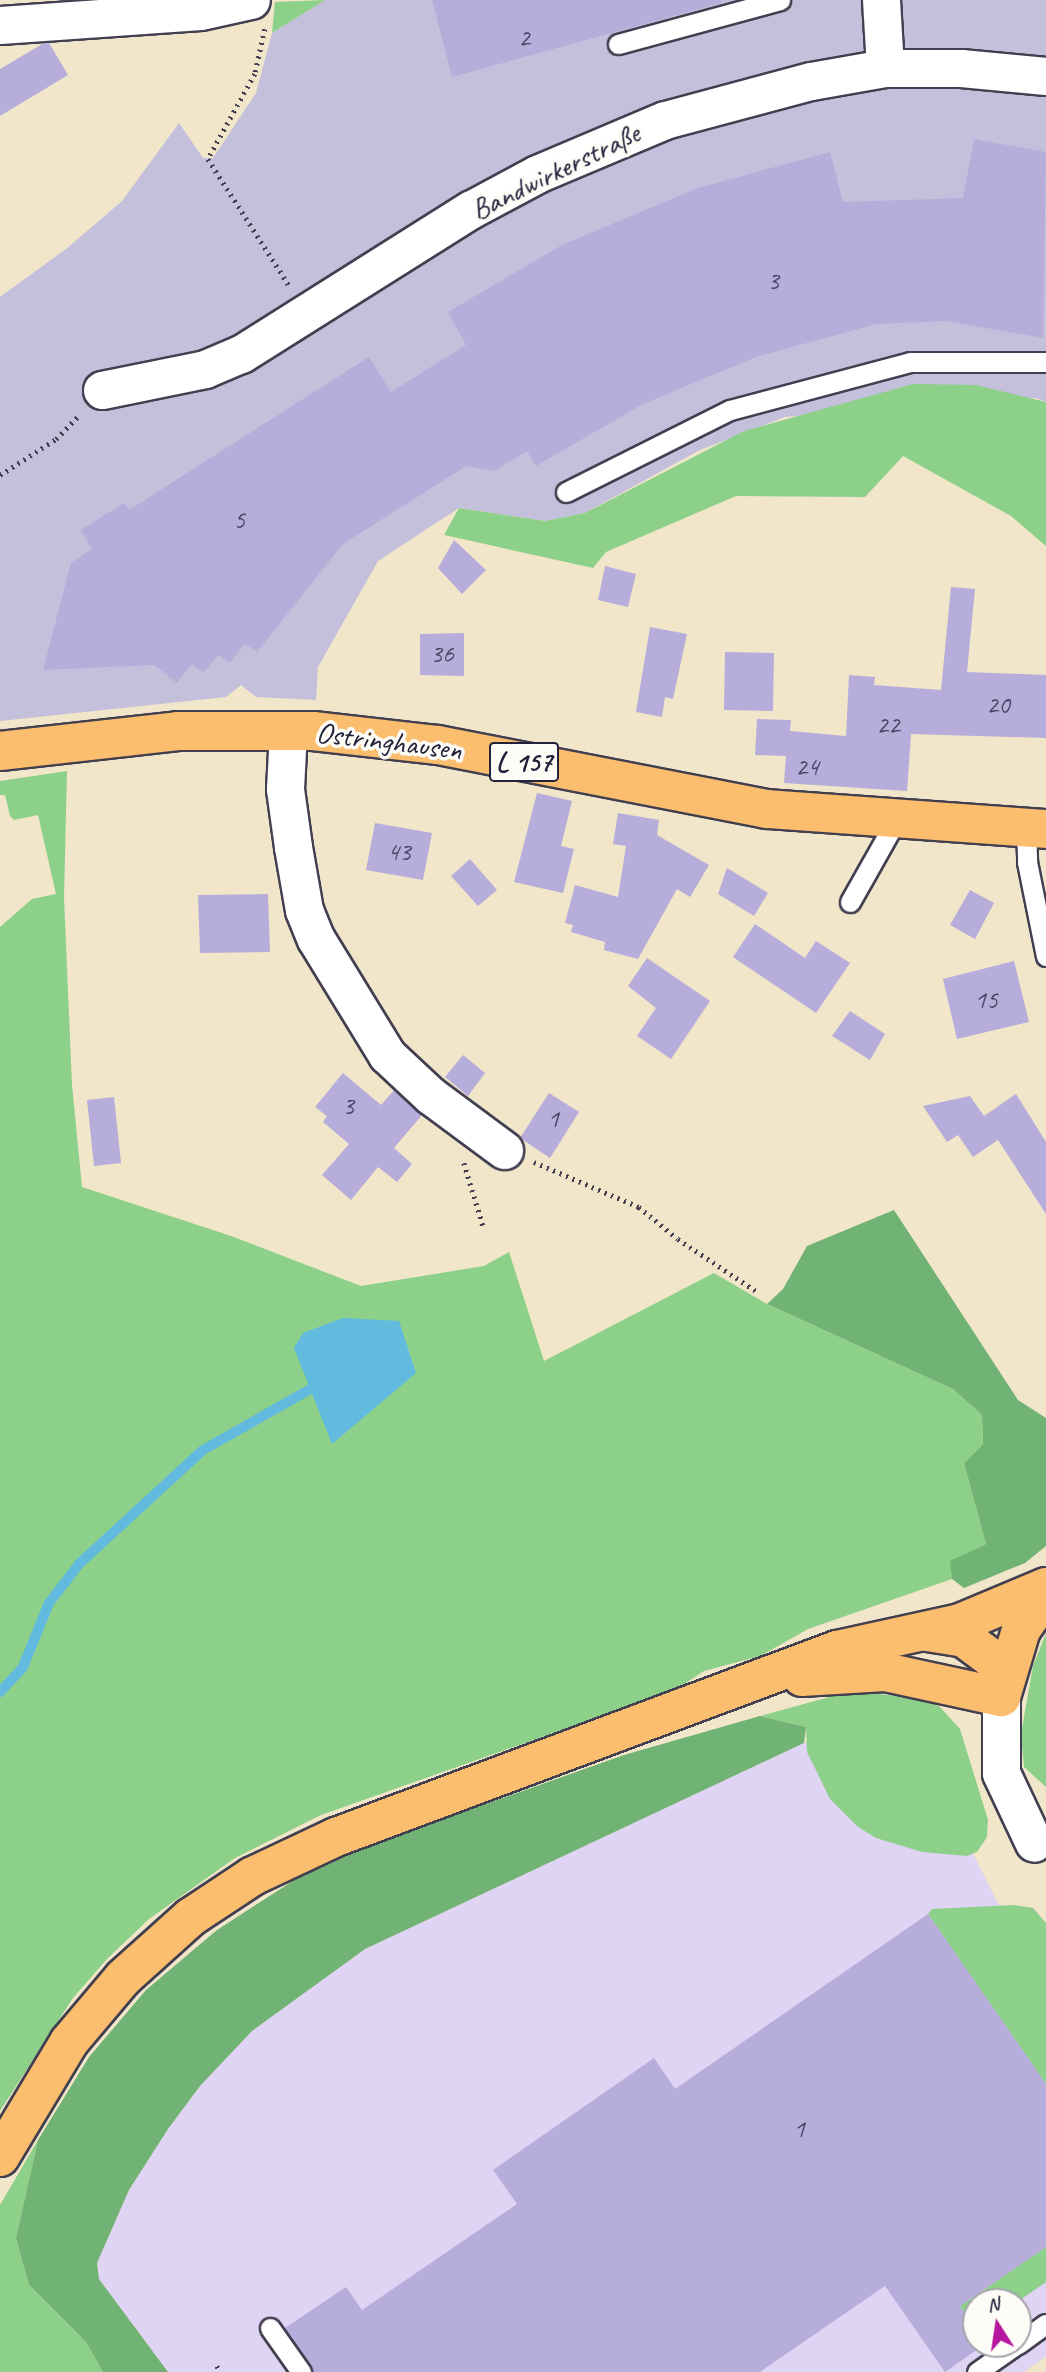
<!DOCTYPE html>
<meta charset="utf-8">
<style>
body{margin:0}
#map{position:relative;width:1046px;height:2372px;overflow:hidden;background:#f1e5ca;font-family:Caveat,sans-serif}
div>[style]{position:absolute}
.built>*{inset:0;background:#e0d4f4}
.industrial>*{inset:0;background:#c4c0db}
.green>*{inset:0;background:#8cd089}
.forest>*{inset:0;background:#71b275}
.water>*{inset:0;background:#62badf}
.stream>*{height:10px;margin:-5px;padding:0 5px;transform-origin:5px;border-radius:5px;background:#62badf}
.building>*{inset:0;background:#b6adda}
.path>*{height:4.5px;margin-top:-2.25px;transform-origin:0;background:repeating-linear-gradient(90deg,#413f50 0 2px,transparent 0 7px)}
.roads{filter:drop-shadow(2px 0 #413f50) drop-shadow(-2px 0 #413f50) drop-shadow(0 2px #413f50) drop-shadow(0 -2px #413f50)}
.lane>*{height:19px;margin:-9.5px;padding:0 9.5px;transform-origin:9.5px;border-radius:9.5px;background:#fff}
.street>*{height:37px;margin:-18.5px;padding:0 18.5px;transform-origin:18.5px;border-radius:18.5px;background:#fff}
.primary>*{height:38px;margin:-19px;padding:0 19px;transform-origin:19px;border-radius:19px;background:#fbbe6e}
.highway>*{height:38px;margin:-19px;padding:0 19px;transform-origin:19px;border-radius:19px;background:#fbbe6e}
span{translate:-50% -50%;white-space:nowrap;text-align:center;line-height:1.15;-webkit-text-stroke:7px #fdfcf7;paint-order:stroke}
.number-label{font-size:26px;color:#474563}
.number-label span{-webkit-text-stroke-width:0}
.shield-label span{padding:2px 5px;background:#fdfcf7;border:2px solid;border-radius:5px;-webkit-text-stroke-width:0}
.shield-label{font-size:28px;color:#22223b;font-weight:700}
.street-label{font-size:30px;color:#22223b}
.north{position:absolute;left:962px;top:2288px;width:70px;height:70px;box-sizing:border-box;background:#fdfcf7;border:2px solid #a5a5ac;border-radius:50%;rotate:348deg;font-size:19px;font-weight:700;line-height:28px;text-align:center;color:#22223b}
.north::after{content:'';display:block;margin:auto;width:24px;height:32px;background:#b5179e;clip-path:polygon(50% 0,100% 100%,50% 72%,0 100%)}
</style>
<div id="map">
<div class="built">
<i style="clip-path:polygon(evenodd,893px 1741px,950px 1808px,999px 1905px,1033px 1908px,1046px 1923px,1046px 2356px,1024px 2372px,168px 2372px,99px 2279px,97px 2263px,129px 2190px,168px 2129px,200px 2086px,252px 2031px,365px 1949px,804px 1743px,893px 1741px,976px 2302px,1018px 2302px,1018px 2344px,976px 2344px,976px 2302px)"></i>
</div>
<div class="industrial">
<i style="clip-path:polygon(325px 0,1046px 0,1046px 402px,1036px 398px,785px 417px,700px 450px,585px 513px,545px 521px,459px 508px,378px 561px,318px 667px,316px 700px,256px 697px,241px 685px,226px 697px,0 721px,0 297px,66px 249px,122px 201px,179px 123px,203px 158px,213px 158px,256px 93px,272px 33px)"></i>
</div>
<div class="green">
<i style="clip-path:polygon(325px 0,272px 33px,275px 2px)"></i>
<i style="clip-path:polygon(913px 384px,976px 385px,1046px 402px,1046px 546px,1011px 516px,903px 456px,865px 497px,736px 496px,606px 552px,593px 568px,444px 535px,459px 508px,545px 521px,585px 513px,744px 431px)"></i>
<i style="clip-path:polygon(67px 771px,64px 897px,72px 1085px,82px 1187px,231px 1236px,361px 1286px,484px 1266px,509px 1252px,544px 1361px,714px 1273px,767px 1304px,953px 1389px,982px 1415px,983px 1444px,964px 1463px,986px 1544px,951px 1561px,952px 1579px,808px 1629px,760px 1656px,704px 1671px,675px 1690px,321px 1815px,235px 1858px,149px 1919px,107px 1959px,73px 1998px,0 2111px,0 927px,32px 899px,56px 894px,38px 815px,14px 820px,10px 816px,5px 795px,0 795px,0 781px)"></i>
<i style="clip-path:polygon(1046px 1633px,1046px 1787px,1024px 1767px,1021px 1734px,1033px 1666px)"></i>
<i style="clip-path:polygon(870px 1693px,923px 1699px,940px 1707px,960px 1729px,988px 1820px,987px 1837px,977px 1852px,967px 1856px,922px 1852px,876px 1838px,858px 1827px,830px 1799px,807px 1752px,806px 1727px,760px 1716px,833px 1696px)"></i>
<i style="clip-path:polygon(1014px 1905px,1033px 1908px,1046px 1923px,1046px 2084px,928px 1914px,932px 1909px)"></i>
<i style="clip-path:polygon(38px 2140px,16px 2238px,29px 2285px,86px 2342px,103px 2372px,0 2372px,0 2205px)"></i>
<i style="clip-path:polygon(1046px 2247px,1046px 2282px,1017px 2302px,976px 2302px,976px 2330px,960px 2306px)"></i>
</div>
<div class="forest">
<i style="clip-path:polygon(894px 1210px,1018px 1400px,1046px 1418px,1046px 1546px,1025px 1563px,964px 1588px,952px 1579px,950px 1561px,986px 1544px,964px 1463px,983px 1444px,982px 1415px,953px 1389px,767px 1304px,783px 1289px,807px 1246px)"></i>
<i style="clip-path:polygon(760px 1716px,806px 1727px,804px 1743px,365px 1949px,252px 2031px,200px 2086px,168px 2129px,129px 2190px,97px 2263px,99px 2279px,168px 2372px,103px 2372px,86px 2342px,29px 2285px,16px 2238px,38px 2140px,89px 2057px,146px 1990px,217px 1930px,296px 1879px,373px 1844px,624px 1755px)"></i>
</div>
<div class="water">
<i style="clip-path:polygon(343px 1318px,399px 1321px,416px 1373px,332px 1444px,294px 1348px,303px 1333px)"></i>
</div>
<div class="stream">
<i style="left:0;top:1692px;width:34px;rotate:-47deg"></i>
<i style="left:23px;top:1667px;width:69px;rotate:-67.9deg"></i>
<i style="left:49px;top:1603px;width:49px;rotate:-52.4deg"></i>
<i style="left:79px;top:1564px;width:168px;rotate:-42.6deg"></i>
<i style="left:203px;top:1450px;width:133px;rotate:-29.6deg"></i>
</div>
<div class="building">
<i style="clip-path:polygon(432px 0,721px 0,721px 3px,452px 77px)"></i>
<i style="clip-path:polygon(44px 43px,49px 43px,68px 75px,0 116px,0 69px)"></i>
<i style="clip-path:polygon(974px 139px,1046px 152px,1043px 338px,946px 321px,876px 324px,756px 357px,643px 404px,536px 466px,527px 451px,494px 471px,466px 466px,343px 544px,257px 652px,245px 644px,230px 663px,218px 655px,203px 673px,192px 664px,177px 683px,154px 665px,43px 670px,71px 563px,92px 549px,81px 530px,124px 503px,129px 510px,369px 357px,391px 392px,466px 345px,448px 312px,562px 245px,698px 188px,830px 152px,843px 202px,963px 198px)"></i>
<i style="clip-path:polygon(454px 540px,486px 570px,462px 594px,438px 568px)"></i>
<i style="clip-path:polygon(605px 566px,636px 574px,628px 607px,598px 600px)"></i>
<i style="clip-path:polygon(951px 587px,975px 589px,967px 672px,1046px 675px,1046px 738px,911px 734px,907px 791px,784px 783px,786px 756px,755px 755px,757px 719px,791px 720px,790px 731px,846px 736px,849px 675px,875px 677px,874px 685px,941px 690px)"></i>
<i style="clip-path:polygon(650px 627px,687px 634px,673px 699px,665px 697px,662px 717px,636px 712px)"></i>
<i style="clip-path:polygon(464px 633px,464px 676px,420px 675px,420px 634px)"></i>
<i style="clip-path:polygon(725px 652px,774px 653px,773px 711px,724px 710px)"></i>
<i style="clip-path:polygon(537px 793px,572px 801px,561px 846px,574px 849px,563px 893px,514px 882px)"></i>
<i style="clip-path:polygon(618px 813px,659px 820px,657px 835px,709px 865px,690px 897px,677px 889px,638px 959px,604px 950px,605px 942px,571px 932px,573px 925px,565px 923px,575px 885px,618px 897px,626px 846px,613px 844px)"></i>
<i style="clip-path:polygon(375px 823px,432px 833px,423px 880px,366px 870px)"></i>
<i style="clip-path:polygon(470px 859px,497px 890px,478px 906px,451px 876px)"></i>
<i style="clip-path:polygon(727px 868px,768px 893px,754px 916px,718px 894px)"></i>
<i style="clip-path:polygon(970px 890px,994px 903px,975px 939px,950px 925px)"></i>
<i style="clip-path:polygon(268px 894px,270px 952px,200px 953px,198px 895px)"></i>
<i style="clip-path:polygon(755px 924px,805px 958px,816px 941px,850px 963px,816px 1013px,733px 957px)"></i>
<i style="clip-path:polygon(647px 958px,710px 1001px,671px 1059px,637px 1036px,656px 1008px,628px 986px)"></i>
<i style="clip-path:polygon(1014px 961px,1029px 1022px,957px 1039px,943px 979px)"></i>
<i style="clip-path:polygon(850px 1011px,885px 1034px,870px 1060px,832px 1036px)"></i>
<i style="clip-path:polygon(463px 1055px,485px 1073px,468px 1096px,445px 1077px)"></i>
<i style="clip-path:polygon(343px 1073px,381px 1105px,394px 1090px,422px 1115px,394px 1148px,412px 1164px,397px 1182px,378px 1167px,351px 1200px,322px 1175px,349px 1144px,323px 1122px,327px 1116px,315px 1107px)"></i>
<i style="clip-path:polygon(549px 1093px,579px 1112px,550px 1158px,520px 1138px)"></i>
<i style="clip-path:polygon(1016px 1094px,1046px 1142px,1046px 1214px,998px 1140px,973px 1157px,958px 1135px,947px 1142px,923px 1106px,970px 1096px,984px 1116px)"></i>
<i style="clip-path:polygon(114px 1097px,121px 1163px,94px 1166px,87px 1100px)"></i>
<i style="clip-path:polygon(928px 1914px,1046px 2084px,1046px 2247px,960px 2306px,976px 2330px,976px 2344px,985px 2344px,945px 2372px,885px 2286px,760px 2372px,313px 2372px,285px 2328px,346px 2287px,362px 2310px,517px 2204px,493px 2170px,654px 2058px,675px 2089px)"></i>
</div>
<div class="path">
<i style="left:265px;top:29px;width:46px;rotate:102.5deg"></i>
<i style="left:255px;top:74px;width:97px;rotate:118.9deg"></i>
<i style="left:208px;top:159px;width:150px;rotate:57.3deg"></i>
<i style="left:0;top:475px;width:67px;rotate:-32.7deg"></i>
<i style="left:56px;top:439px;width:35px;rotate:-46deg"></i>
<i style="left:534px;top:1162px;width:114px;rotate:23.2deg"></i>
<i style="left:639px;top:1207px;width:50px;rotate:39.4deg"></i>
<i style="left:678px;top:1239px;width:94px;rotate:33.7deg"></i>
<i style="left:464px;top:1163px;width:69px;rotate:73.1deg"></i>
<i style="left:217px;top:2366px;width:7px;rotate:63deg"></i>
</div>
<div class="roads">
<div class="lane">
<i style="left:618px;top:44px;width:168px;rotate:-15.2deg"></i>
<i style="left:566px;top:492px;width:183px;rotate:-26.6deg"></i>
<i style="left:730px;top:410px;width:186px;rotate:-14.9deg"></i>
<i style="left:910px;top:362px;width:136px"></i>
<i style="left:1026px;top:828px;width:34px;rotate:88deg"></i>
<i style="left:1027px;top:862px;width:96px;rotate:78.6deg"></i>
<i style="left:850px;top:902px;width:92px;rotate:-60.6deg"></i>
<i style="left:270px;top:2328px;width:54px;rotate:54.8deg"></i>
<i style="left:1018px;top:2344px;width:34px;rotate:-36deg"></i>
<i style="left:977px;top:2372px;width:49px;rotate:-35deg"></i>
</div>
<div class="street">
<i style="left:881px;top:0;width:68px;rotate:86.6deg"></i>
<i style="left:0;top:25px;width:201px;rotate:-4deg"></i>
<i style="left:201px;top:11px;width:51px;rotate:-12.4deg"></i>
<i style="left:102px;top:390px;width:105px;rotate:-11.5deg"></i>
<i style="left:205px;top:369px;width:39px;rotate:-23deg"></i>
<i style="left:241px;top:354px;width:271px;rotate:-32.2deg"></i>
<i style="left:470px;top:210px;width:76px;rotate:-28.2deg"></i>
<i style="left:537px;top:174px;width:139px;rotate:-22.9deg"></i>
<i style="left:665px;top:120px;width:151px;rotate:-15deg"></i>
<i style="left:811px;top:81px;width:75px;rotate:-10deg"></i>
<i style="left:885px;top:68px;width:76px"></i>
<i style="left:961px;top:68px;width:85px;rotate:5.4deg"></i>
<i style="left:288px;top:730px;width:59px;rotate:92.9deg"></i>
<i style="left:285px;top:789px;width:59px;rotate:82.1deg"></i>
<i style="left:293px;top:847px;width:64px;rotate:80.1deg"></i>
<i style="left:304px;top:910px;width:31px;rotate:68deg"></i>
<i style="left:316px;top:939px;width:136px;rotate:58.5deg"></i>
<i style="left:387px;top:1055px;width:60px;rotate:43deg"></i>
<i style="left:431px;top:1096px;width:91px;rotate:36.5deg"></i>
<i style="left:1001px;top:1697px;width:76px;rotate:90deg"></i>
<i style="left:1001px;top:1773px;width:77px;rotate:64.8deg"></i>
</div>
<div class="primary">
<i style="left:0;top:751px;width:179px;rotate:-6.4deg"></i>
<i style="left:178px;top:731px;width:135px"></i>
<i style="left:313px;top:731px;width:126px;rotate:6.4deg"></i>
<i style="left:438px;top:745px;width:335px;rotate:11deg"></i>
<i style="left:767px;top:809px;width:280px;rotate:4.1deg"></i>
<i style="left:1001px;top:1697px;width:70px;rotate:-73.4deg"></i>
<i style="left:1021px;top:1630px;width:44px;rotate:-55.2deg"></i>
</div>
<div class="highway">
<i style="left:927px;top:1632px;width:37px;rotate:9deg"></i>
<i style="left:964px;top:1638px;width:54px;rotate:36.7deg"></i>
<i style="left:802px;top:1677px;width:83px;rotate:-3.4deg"></i>
<i style="left:885px;top:1672px;width:119px;rotate:12.2deg"></i>
<i style="left:0;top:2157px;width:134px;rotate:-59deg"></i>
<i style="left:69px;top:2042px;width:84px;rotate:-49.8deg"></i>
<i style="left:123px;top:1978px;width:91px;rotate:-41.9deg"></i>
<i style="left:191px;top:1917px;width:74px;rotate:-33.5deg"></i>
<i style="left:253px;top:1876px;width:92px;rotate:-25.2deg"></i>
<i style="left:336px;top:1837px;width:535px;rotate:-20.47deg"></i>
<i style="left:837px;top:1650px;width:126px;rotate:-12.4deg"></i>
<i style="left:960px;top:1623px;width:93px;rotate:-22.7deg"></i>
</div>
</div>
<div class="number-label">
<span style="left:524px;top:38px">2</span>
<span style="left:773px;top:281px">3</span>
<span style="left:239px;top:520px">5</span>
<span style="left:442px;top:654px">36</span>
<span style="left:998px;top:705px">20</span>
<span style="left:888px;top:725px">22</span>
<span style="left:807px;top:767px">24</span>
<span style="left:399px;top:852px">43</span>
<span style="left:986px;top:1000px">15</span>
<span style="left:348px;top:1106px">3</span>
<span style="left:553px;top:1119px">1</span>
<span style="left:799px;top:2129px">1</span>
</div>
<div class="shield-label">
<span style="left:524px;top:762px">L 157</span>
</div>
<div class="street-label">
<span style="left:555px;top:171px;rotate:-26deg">Bandwirkerstraße</span>
<span style="left:389px;top:741px;rotate:7deg">Ostringhausen</span>
</div>
<div class="north">N</div>
</div>
